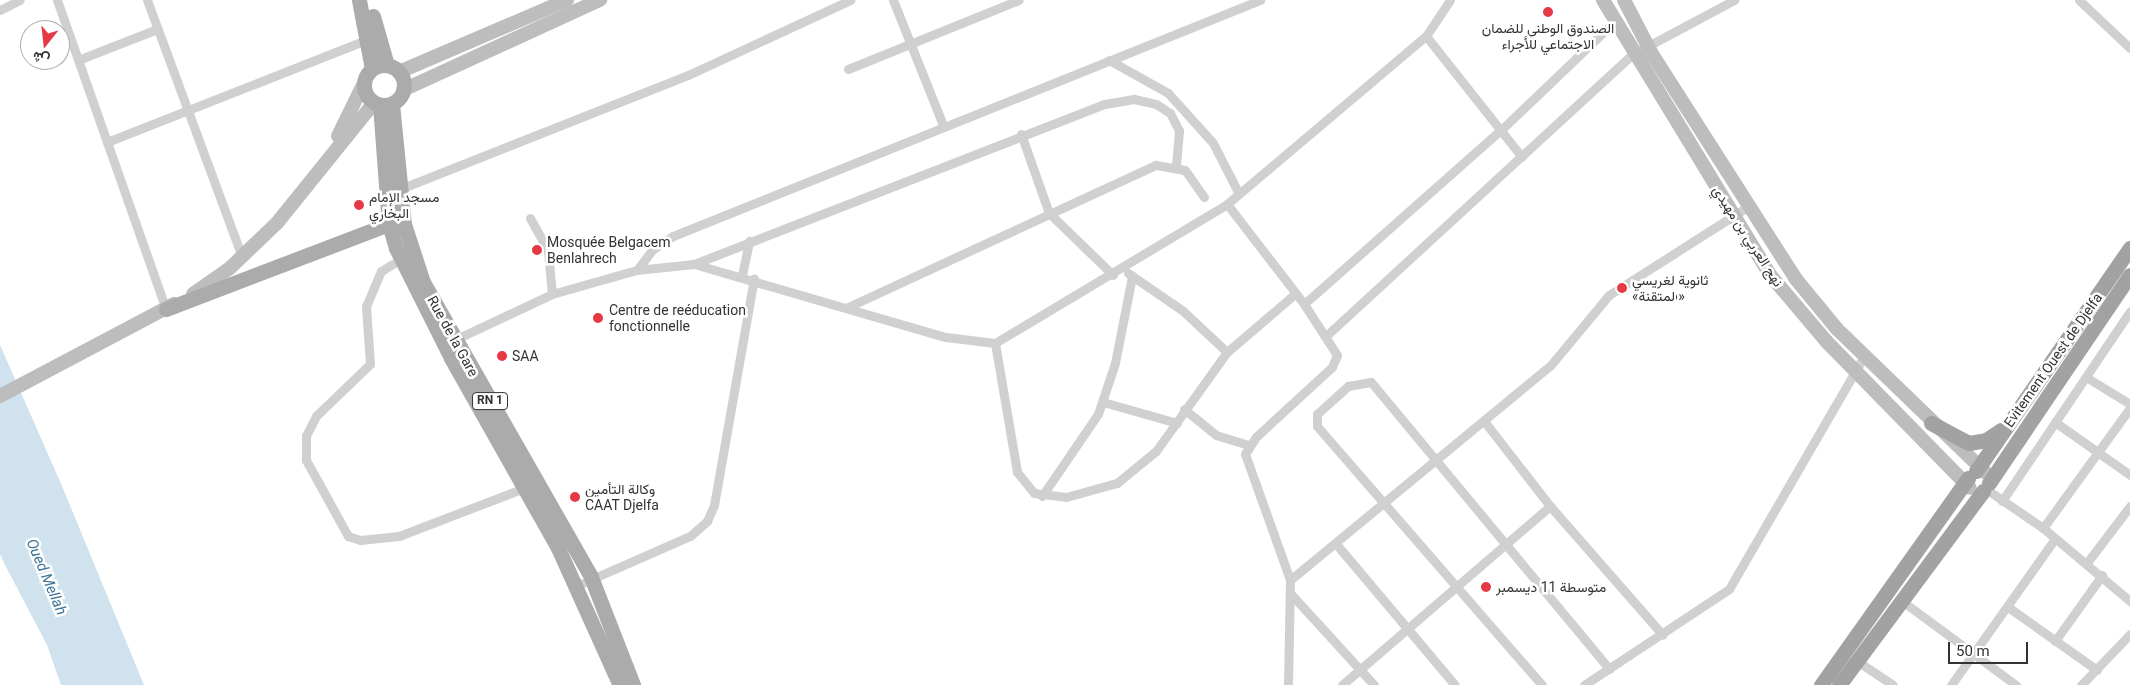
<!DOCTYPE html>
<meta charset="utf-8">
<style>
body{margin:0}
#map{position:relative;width:2130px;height:685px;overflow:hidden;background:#fff;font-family:Roboto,Vazirmatn,sans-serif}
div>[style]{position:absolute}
.water>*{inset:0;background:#cfe2ee}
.minor>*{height:9px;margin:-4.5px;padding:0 4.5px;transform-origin:4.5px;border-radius:4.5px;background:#d0d0d0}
.secondary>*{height:14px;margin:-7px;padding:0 7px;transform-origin:7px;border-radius:7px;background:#bdbdbd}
.primary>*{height:15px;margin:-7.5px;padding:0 7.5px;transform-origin:7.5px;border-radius:7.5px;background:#ababab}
.primary>.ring{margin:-7.5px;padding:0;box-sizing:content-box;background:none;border:15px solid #ababab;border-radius:50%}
.trunk>*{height:15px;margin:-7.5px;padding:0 7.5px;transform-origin:7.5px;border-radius:7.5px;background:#a2a2a2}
.dots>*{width:14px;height:14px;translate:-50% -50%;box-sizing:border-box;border:2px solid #fff;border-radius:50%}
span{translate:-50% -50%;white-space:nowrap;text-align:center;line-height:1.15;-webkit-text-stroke:5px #fff;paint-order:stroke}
.shield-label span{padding:1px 4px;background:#fff;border:1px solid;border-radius:4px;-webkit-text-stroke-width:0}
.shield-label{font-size:12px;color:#333;font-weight:700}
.poi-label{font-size:14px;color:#333}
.left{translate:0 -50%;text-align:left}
.street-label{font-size:14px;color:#333}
.water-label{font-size:15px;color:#3f7597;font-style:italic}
.north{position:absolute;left:20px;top:20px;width:50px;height:50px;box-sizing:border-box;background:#fff;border:1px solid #adadad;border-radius:50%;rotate:196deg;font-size:14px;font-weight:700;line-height:20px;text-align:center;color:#333}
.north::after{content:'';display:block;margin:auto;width:18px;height:22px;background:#e63946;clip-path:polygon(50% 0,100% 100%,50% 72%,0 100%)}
.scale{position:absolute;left:1948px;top:642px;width:80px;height:22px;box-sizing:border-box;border:2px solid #333;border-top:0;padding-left:6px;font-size:15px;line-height:18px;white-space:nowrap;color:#333;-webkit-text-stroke:4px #fff;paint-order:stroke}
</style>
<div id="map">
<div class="water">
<i style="clip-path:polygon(0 345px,62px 486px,144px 685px,61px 685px,47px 645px,4px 563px,0 554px)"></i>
</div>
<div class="minor">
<i style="left:57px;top:0;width:328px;rotate:70.6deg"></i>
<i style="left:147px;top:0;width:274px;rotate:69.7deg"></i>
<i style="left:893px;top:0;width:135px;rotate:68.2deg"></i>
<i style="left:2079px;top:0;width:70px;rotate:43.3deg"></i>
<i style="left:0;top:10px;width:22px;rotate:-27deg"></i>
<i style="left:1426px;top:36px;width:154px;rotate:51.6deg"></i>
<i style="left:78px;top:60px;width:85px;rotate:-21.4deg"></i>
<i style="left:1109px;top:60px;width:68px;rotate:29.2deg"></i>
<i style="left:1168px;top:93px;width:67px;rotate:48deg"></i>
<i style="left:1213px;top:143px;width:57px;rotate:63deg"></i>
<i style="left:848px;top:69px;width:184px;rotate:-22deg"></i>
<i style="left:1021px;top:134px;width:84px;rotate:70.5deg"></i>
<i style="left:1049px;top:213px;width:89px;rotate:44.1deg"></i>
<i style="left:107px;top:142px;width:281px;rotate:-21.5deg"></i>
<i style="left:400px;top:189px;width:310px;rotate:-21.6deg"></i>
<i style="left:688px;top:75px;width:179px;rotate:-24.8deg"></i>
<i style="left:1227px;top:204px;width:126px;rotate:52.4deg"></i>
<i style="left:1304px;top:304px;width:61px;rotate:57.1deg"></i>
<i style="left:1337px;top:355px;width:13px;rotate:113deg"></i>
<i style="left:1332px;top:367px;width:103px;rotate:137.4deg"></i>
<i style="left:1256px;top:437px;width:20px;rotate:123deg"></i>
<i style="left:1245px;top:454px;width:134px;rotate:70.3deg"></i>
<i style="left:1290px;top:580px;width:105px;rotate:91.1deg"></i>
<i style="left:530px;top:218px;width:38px;rotate:61deg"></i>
<i style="left:548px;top:251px;width:43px;rotate:84.7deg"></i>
<i style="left:401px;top:259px;width:23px;rotate:149deg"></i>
<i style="left:381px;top:271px;width:38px;rotate:113deg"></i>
<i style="left:366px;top:306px;width:58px;rotate:86.1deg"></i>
<i style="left:370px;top:364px;width:75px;rotate:136.1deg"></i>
<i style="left:316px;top:416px;width:22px;rotate:117deg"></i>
<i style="left:306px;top:436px;width:24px;rotate:90deg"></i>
<i style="left:306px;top:460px;width:87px;rotate:61.1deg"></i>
<i style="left:348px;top:536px;width:13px;rotate:18deg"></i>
<i style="left:360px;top:540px;width:39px;rotate:-6deg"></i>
<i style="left:399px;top:536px;width:134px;rotate:-21deg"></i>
<i style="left:694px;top:264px;width:441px;rotate:-21.3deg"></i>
<i style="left:1105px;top:104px;width:29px;rotate:-10deg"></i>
<i style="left:1134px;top:99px;width:23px;rotate:13deg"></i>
<i style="left:1156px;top:104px;width:17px;rotate:33deg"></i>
<i style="left:1170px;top:113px;width:20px;rotate:63deg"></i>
<i style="left:1179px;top:131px;width:34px;rotate:95deg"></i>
<i style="left:637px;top:270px;width:25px;rotate:-53deg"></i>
<i style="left:652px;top:250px;width:25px;rotate:-34deg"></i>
<i style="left:673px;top:236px;width:633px;rotate:-21.9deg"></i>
<i style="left:1128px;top:273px;width:67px;rotate:34.6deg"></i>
<i style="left:1183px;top:311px;width:60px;rotate:43deg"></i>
<i style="left:742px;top:275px;width:35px;rotate:-78deg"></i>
<i style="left:1304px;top:304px;width:263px;rotate:-41.5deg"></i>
<i style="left:1501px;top:130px;width:158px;rotate:-43.7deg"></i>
<i style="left:848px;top:307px;width:339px;rotate:-24.8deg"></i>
<i style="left:1156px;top:165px;width:29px;rotate:10deg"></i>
<i style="left:1185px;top:170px;width:33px;rotate:55deg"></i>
<i style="left:1327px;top:335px;width:415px;rotate:-42.6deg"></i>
<i style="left:1633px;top:54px;width:115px;rotate:-28.1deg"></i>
<i style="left:454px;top:340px;width:108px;rotate:-25.1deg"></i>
<i style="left:552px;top:294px;width:88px;rotate:-15.8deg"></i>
<i style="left:637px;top:270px;width:57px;rotate:-6deg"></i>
<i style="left:694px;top:264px;width:262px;rotate:16.2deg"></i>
<i style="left:946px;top:337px;width:49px;rotate:7deg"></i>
<i style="left:995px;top:343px;width:270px;rotate:-30.9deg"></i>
<i style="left:1227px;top:204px;width:260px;rotate:-40.2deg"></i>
<i style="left:1426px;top:36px;width:43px;rotate:-56.3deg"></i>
<i style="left:995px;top:343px;width:131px;rotate:80.3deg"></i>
<i style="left:1017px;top:472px;width:27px;rotate:51deg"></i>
<i style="left:1034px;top:493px;width:32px;rotate:7deg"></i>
<i style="left:1066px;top:497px;width:53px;rotate:-15.4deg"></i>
<i style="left:1117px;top:483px;width:50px;rotate:-39.4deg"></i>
<i style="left:1156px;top:451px;width:122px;rotate:-54.4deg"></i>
<i style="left:1227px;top:352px;width:89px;rotate:-40.5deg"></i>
<i style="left:2086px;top:377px;width:52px;rotate:31.5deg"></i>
<i style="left:1103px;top:402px;width:77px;rotate:15.8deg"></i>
<i style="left:1184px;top:409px;width:41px;rotate:39.1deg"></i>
<i style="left:1216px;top:435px;width:34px;rotate:17deg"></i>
<i style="left:1484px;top:421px;width:108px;rotate:52.2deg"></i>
<i style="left:1550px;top:506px;width:171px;rotate:48.8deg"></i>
<i style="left:2055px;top:422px;width:92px;rotate:35.2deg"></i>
<i style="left:1986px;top:489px;width:69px;rotate:34.4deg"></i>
<i style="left:2043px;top:528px;width:114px;rotate:40deg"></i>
<i style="left:1042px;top:496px;width:99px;rotate:-55.7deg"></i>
<i style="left:1098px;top:414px;width:54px;rotate:-71.6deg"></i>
<i style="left:1115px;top:363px;width:89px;rotate:-78.9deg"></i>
<i style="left:2002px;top:501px;width:229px;rotate:-56deg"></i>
<i style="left:2043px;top:528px;width:148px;rotate:-54.1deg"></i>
<i style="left:1337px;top:545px;width:183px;rotate:49.9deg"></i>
<i style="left:2086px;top:564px;width:73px;rotate:-52.8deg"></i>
<i style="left:1290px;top:580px;width:337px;rotate:-39.5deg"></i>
<i style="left:1550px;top:366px;width:92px;rotate:-50.3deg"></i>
<i style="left:1609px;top:295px;width:164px;rotate:-32.5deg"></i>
<i style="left:576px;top:586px;width:124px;rotate:-23.7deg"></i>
<i style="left:690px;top:536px;width:23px;rotate:-41deg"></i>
<i style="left:707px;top:521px;width:17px;rotate:-66deg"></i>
<i style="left:714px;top:505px;width:230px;rotate:-80deg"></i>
<i style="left:1290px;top:593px;width:125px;rotate:47.6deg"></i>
<i style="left:1902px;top:601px;width:142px;rotate:36.4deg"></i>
<i style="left:2008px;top:607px;width:109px;rotate:35.3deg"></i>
<i style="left:2055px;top:641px;width:81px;rotate:-54.5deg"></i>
<i style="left:1857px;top:661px;width:43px;rotate:33.7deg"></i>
<i style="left:1342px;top:685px;width:274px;rotate:-40.7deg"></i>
<i style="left:1542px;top:685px;width:343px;rotate:-131deg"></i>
<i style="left:1317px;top:426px;width:12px;rotate:-90deg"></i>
<i style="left:1317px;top:414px;width:42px;rotate:-42.1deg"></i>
<i style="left:1348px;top:386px;width:23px;rotate:-10deg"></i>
<i style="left:1371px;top:382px;width:373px;rotate:50.3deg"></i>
<i style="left:1584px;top:685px;width:174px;rotate:-33.5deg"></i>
<i style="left:1729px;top:589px;width:269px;rotate:-59.9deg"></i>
<i style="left:1951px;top:685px;width:178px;rotate:-54.6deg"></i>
<i style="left:2081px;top:685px;width:71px;rotate:-46.1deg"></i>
</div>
<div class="secondary">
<i style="left:1603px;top:0;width:323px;rotate:58.7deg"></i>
<i style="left:1771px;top:276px;width:87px;rotate:49.7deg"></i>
<i style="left:1827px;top:342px;width:204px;rotate:45.6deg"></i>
<i style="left:1624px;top:0;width:61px;rotate:62.6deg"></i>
<i style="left:1652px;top:54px;width:266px;rotate:57.4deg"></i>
<i style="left:1795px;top:278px;width:66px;rotate:50.5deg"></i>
<i style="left:1837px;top:329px;width:207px;rotate:44deg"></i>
<i style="left:399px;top:72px;width:183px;rotate:-23.2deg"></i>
<i style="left:403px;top:90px;width:217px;rotate:-24.6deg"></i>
<i style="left:338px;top:136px;width:59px;rotate:-63.9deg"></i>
<i style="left:193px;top:294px;width:45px;rotate:-35.1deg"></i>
<i style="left:230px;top:268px;width:65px;rotate:-43.8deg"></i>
<i style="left:277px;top:223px;width:154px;rotate:-51.1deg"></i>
<i style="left:0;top:396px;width:197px;rotate:-27.9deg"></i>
</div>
<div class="primary">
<i style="left:359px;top:0;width:70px;rotate:79.3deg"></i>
<i style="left:373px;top:16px;width:51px;rotate:74.1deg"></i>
<i class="ring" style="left:364px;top:65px;width:25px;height:25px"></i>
<i style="left:392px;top:104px;width:121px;rotate:84.3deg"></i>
<i style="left:404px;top:224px;width:61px;rotate:71.9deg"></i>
<i style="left:423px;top:282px;width:339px;rotate:60.3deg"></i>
<i style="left:591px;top:577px;width:116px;rotate:68.7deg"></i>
<i style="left:380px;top:105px;width:119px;rotate:85.7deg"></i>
<i style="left:389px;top:224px;width:25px;rotate:74deg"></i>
<i style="left:396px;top:248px;width:123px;rotate:63.4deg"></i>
<i style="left:451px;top:358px;width:218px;rotate:60.6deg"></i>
<i style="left:558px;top:548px;width:150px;rotate:65.7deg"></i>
<i style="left:166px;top:309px;width:239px;rotate:-20.9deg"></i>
</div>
<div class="trunk">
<i style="left:1931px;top:423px;width:43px;rotate:27.8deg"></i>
<i style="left:1969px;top:443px;width:17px;rotate:-10deg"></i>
<i style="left:1986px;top:440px;width:18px;rotate:-34deg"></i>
<i style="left:1976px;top:471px;width:271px;rotate:-55.4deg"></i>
<i style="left:1989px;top:483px;width:251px;rotate:-55.9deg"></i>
<i style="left:1821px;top:685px;width:254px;rotate:-54.6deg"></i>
<i style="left:1839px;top:685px;width:242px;rotate:-53.4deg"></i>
</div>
<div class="dots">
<i style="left:1548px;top:12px;background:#e63946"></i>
<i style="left:359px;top:205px;background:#e63946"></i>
<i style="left:537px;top:250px;background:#e63946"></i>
<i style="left:1622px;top:288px;background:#e63946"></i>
<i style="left:598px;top:318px;background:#e63946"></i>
<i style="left:502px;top:356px;background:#e63946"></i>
<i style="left:575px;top:497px;background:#e63946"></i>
<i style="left:1486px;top:587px;background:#e63946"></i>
</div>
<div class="shield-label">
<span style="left:490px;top:401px">RN 1</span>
</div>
<div class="poi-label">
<span style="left:1548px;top:36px">الصندوق الوطني للضمان<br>الاجتماعي للأجراء</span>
<span class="left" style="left:369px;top:205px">مسجد الإمام<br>البخاري</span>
<span class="left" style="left:547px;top:250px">Mosquée Belgacem<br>Benlahrech</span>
<span class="left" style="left:1632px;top:288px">ثانوية لغريسي<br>«المتقنة»</span>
<span class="left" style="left:609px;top:318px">Centre de reéducation<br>fonctionnelle</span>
<span class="left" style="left:512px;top:356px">SAA</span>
<span class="left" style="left:585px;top:497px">وكالة التأمين<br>CAAT Djelfa</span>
<span class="left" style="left:1496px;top:587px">متوسطة 11 ديسمبر</span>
</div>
<div class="street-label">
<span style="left:1748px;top:236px;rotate:57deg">نهج العربي بن مهيدي</span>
<span style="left:453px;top:336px;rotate:61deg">Rue de la Gare</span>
<span style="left:2053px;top:360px;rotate:-55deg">Evitement Ouest de Djelfa</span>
</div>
<div class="water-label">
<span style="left:46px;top:577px;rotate:67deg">Oued Mellah</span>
</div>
<div class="north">ش</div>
<div class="scale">50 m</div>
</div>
